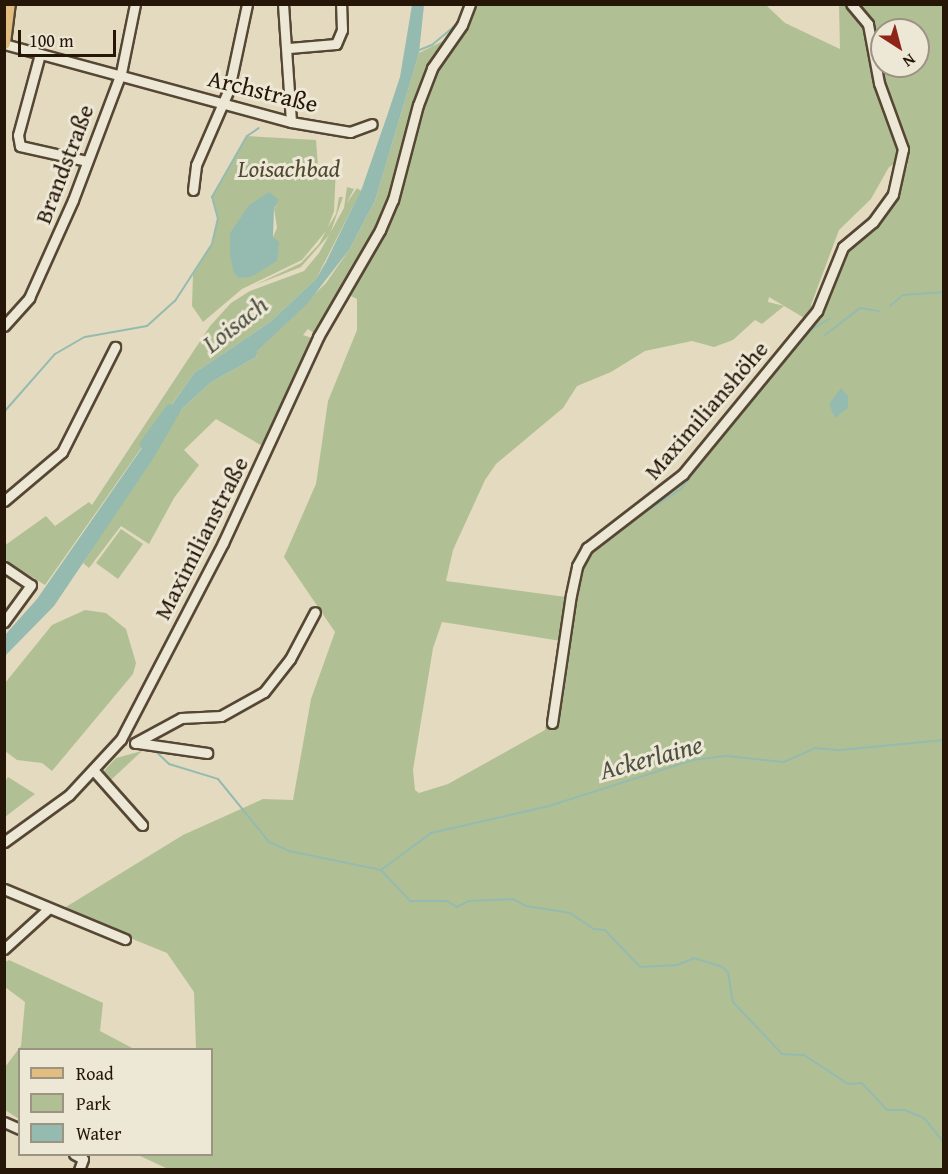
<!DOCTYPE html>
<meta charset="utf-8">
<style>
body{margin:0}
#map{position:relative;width:948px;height:1174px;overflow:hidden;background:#e4dabf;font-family:"Gentium Book Plus",serif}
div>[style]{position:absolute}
.green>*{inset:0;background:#b1c094}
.water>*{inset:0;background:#95bbb0}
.stream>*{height:2px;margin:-1px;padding:0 1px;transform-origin:1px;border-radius:1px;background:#95bbb0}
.river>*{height:12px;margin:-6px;padding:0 6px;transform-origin:6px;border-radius:6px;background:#95bbb0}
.roads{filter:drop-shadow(2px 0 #564735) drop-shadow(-2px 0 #564735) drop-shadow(0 2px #564735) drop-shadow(0 -2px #564735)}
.minor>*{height:9px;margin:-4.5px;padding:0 4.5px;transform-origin:4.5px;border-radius:4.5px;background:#ede7d5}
.major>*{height:12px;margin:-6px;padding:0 6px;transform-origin:6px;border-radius:6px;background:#e2bd80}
span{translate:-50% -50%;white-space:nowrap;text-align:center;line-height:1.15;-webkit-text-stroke:6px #ede7d5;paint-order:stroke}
.street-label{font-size:24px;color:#261607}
.park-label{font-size:24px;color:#504931;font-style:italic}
.water-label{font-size:26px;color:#4d5042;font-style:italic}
.frame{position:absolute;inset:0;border:6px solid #261607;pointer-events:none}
.legend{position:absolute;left:18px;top:1048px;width:195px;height:108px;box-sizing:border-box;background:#ede7d5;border:2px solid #9d9383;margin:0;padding:8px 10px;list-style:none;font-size:18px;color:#261607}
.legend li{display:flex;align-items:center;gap:12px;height:30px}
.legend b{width:30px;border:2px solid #9d9383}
.north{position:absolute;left:870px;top:18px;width:60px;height:60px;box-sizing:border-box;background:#ede7d5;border:2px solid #9d9383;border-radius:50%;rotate:144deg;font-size:16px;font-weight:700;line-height:24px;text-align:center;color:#261607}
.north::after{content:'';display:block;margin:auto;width:21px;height:27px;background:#8f2418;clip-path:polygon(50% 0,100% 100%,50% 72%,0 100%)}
.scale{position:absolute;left:18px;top:30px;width:98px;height:27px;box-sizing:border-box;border:3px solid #261607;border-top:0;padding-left:8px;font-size:18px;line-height:21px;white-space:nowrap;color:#261607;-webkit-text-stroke:4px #ede7d5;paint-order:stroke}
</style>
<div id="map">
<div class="green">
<i style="clip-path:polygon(evenodd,470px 5px,766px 5px,785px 23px,840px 49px,839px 5px,943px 5px,943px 1169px,168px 1169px,138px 1155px,212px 1154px,212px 1050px,196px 1049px,194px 992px,167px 953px,61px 910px,183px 835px,263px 799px,293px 800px,311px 699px,335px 632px,284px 557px,316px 484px,328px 401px,357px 330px,357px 299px,339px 290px,314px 333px,308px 329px,303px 335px,312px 338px,264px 447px,216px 419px,184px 450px,199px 465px,174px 498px,149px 544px,121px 526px,89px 568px,83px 563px,182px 409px,210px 383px,256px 357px,258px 349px,326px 283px,349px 250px,375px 201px,419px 53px,455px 35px,470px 5px,882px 30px,918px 30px,918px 66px,882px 66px,882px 30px,470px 5px,898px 162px,908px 164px,893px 205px,842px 254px,816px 318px,677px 485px,575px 562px,566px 597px,446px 581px,453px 550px,485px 480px,496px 464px,563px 408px,577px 386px,611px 372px,645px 351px,692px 341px,714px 347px,733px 340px,755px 320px,762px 324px,784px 306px,768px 302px,769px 297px,806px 319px,815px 308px,811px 305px,839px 230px,871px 199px,889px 167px,898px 162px,470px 5px,442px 622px,561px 641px,545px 730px,448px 784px,419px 793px,415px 790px,413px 770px,433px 648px,442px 622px)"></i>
<i style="clip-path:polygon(evenodd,247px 136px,316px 140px,318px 166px,336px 167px,334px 211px,328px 227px,336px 214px,339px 197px,343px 197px,330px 234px,301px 267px,255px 285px,301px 263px,319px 244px,326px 231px,302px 260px,242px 289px,203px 322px,192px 306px,193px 275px,212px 244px,218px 219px,212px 197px,247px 136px,278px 205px,274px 208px,277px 228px,273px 237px,230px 233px,278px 205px)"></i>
<i style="clip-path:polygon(347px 187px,354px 189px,346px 204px,357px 188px,361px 191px,316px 279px,270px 322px,194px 373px,45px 585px,5px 560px,4px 546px,46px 516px,55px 526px,89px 502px,92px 505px,210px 326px,231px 303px,250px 291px,304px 271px,319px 253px,344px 208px)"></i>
<i style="clip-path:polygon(121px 529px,143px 544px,118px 579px,96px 563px)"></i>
<i style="clip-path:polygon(85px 610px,106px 613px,126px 629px,136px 663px,133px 674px,52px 771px,42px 763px,17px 760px,5px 751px,5px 683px,52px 625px)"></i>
<i style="clip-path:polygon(142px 751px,111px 780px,102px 773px,116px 758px)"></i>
<i style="clip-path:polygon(8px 777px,35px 794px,5px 817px,5px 782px)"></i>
<i style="clip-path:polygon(9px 960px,103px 1003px,100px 1031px,134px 1049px,20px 1050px,19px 1119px,5px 1110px,5px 1067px,21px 1046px,25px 1002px,5px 987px,5px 962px)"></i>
</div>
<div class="water">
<i style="clip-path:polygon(412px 5px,424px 5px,419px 53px,375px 201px,349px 250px,307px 304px,258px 350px,256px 357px,210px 383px,182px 409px,153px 459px,54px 606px,5px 656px,5px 635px,37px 599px,194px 373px,270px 322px,316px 279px,326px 262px,362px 188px,387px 116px,400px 77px)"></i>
<i style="clip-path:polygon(269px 192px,279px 200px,274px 208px,273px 237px,279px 242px,277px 261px,251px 277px,239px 278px,234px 273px,230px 256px,230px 233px,249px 205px)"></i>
<i style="clip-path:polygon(841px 388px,848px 396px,848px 408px,835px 418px,829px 404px)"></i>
</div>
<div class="stream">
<i style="left:471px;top:14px;width:12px;rotate:-55deg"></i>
<i style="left:417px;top:51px;width:16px;rotate:-22deg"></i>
<i style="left:432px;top:45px;width:35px;rotate:-40deg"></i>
<i style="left:890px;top:306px;width:17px;rotate:-40deg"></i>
<i style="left:903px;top:295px;width:41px;rotate:-4.2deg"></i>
<i style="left:825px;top:335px;width:44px;rotate:-37.6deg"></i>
<i style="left:860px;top:308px;width:20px;rotate:9deg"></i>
<i style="left:744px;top:407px;width:103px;rotate:-48.9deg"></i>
<i style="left:812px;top:329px;width:20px;rotate:-30deg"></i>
<i style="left:4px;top:412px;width:77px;rotate:-48.7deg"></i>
<i style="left:55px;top:354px;width:34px;rotate:-30deg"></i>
<i style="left:85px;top:337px;width:63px;rotate:-10.1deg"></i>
<i style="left:147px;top:326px;width:38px;rotate:-42deg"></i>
<i style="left:175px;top:301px;width:68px;rotate:-57deg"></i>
<i style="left:212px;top:244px;width:26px;rotate:-77deg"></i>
<i style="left:218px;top:219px;width:23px;rotate:-105deg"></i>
<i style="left:212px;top:197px;width:70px;rotate:-60.2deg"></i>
<i style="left:247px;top:136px;width:14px;rotate:-34deg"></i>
<i style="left:625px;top:525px;width:67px;rotate:-32.7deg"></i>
<i style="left:681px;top:489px;width:83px;rotate:-52.9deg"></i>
<i style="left:152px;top:748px;width:23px;rotate:43deg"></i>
<i style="left:169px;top:764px;width:51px;rotate:17deg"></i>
<i style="left:218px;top:779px;width:81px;rotate:51deg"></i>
<i style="left:269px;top:842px;width:22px;rotate:24deg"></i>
<i style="left:289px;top:851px;width:94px;rotate:11.7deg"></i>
<i style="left:381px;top:870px;width:42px;rotate:46.9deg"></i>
<i style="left:410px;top:901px;width:37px"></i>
<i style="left:447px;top:901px;width:12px;rotate:31deg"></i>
<i style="left:457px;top:907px;width:13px;rotate:-27deg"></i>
<i style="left:469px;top:901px;width:44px;rotate:-2.6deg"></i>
<i style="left:513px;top:899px;width:15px;rotate:28deg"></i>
<i style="left:526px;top:906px;width:45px;rotate:9deg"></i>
<i style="left:570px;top:913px;width:29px;rotate:34deg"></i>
<i style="left:594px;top:929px;width:11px;rotate:5deg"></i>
<i style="left:605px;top:930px;width:51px;rotate:46.6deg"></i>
<i style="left:640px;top:967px;width:37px;rotate:-3deg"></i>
<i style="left:677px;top:965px;width:18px;rotate:-22deg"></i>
<i style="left:694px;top:958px;width:28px;rotate:17deg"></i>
<i style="left:721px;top:966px;width:9px;rotate:41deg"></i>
<i style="left:728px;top:972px;width:30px;rotate:81deg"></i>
<i style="left:733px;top:1002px;width:71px;rotate:46.7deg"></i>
<i style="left:782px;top:1054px;width:22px;rotate:3deg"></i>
<i style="left:804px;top:1055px;width:53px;rotate:33.4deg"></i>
<i style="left:848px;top:1084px;width:14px;rotate:-4deg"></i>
<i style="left:862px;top:1083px;width:37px;rotate:47deg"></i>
<i style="left:887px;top:1110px;width:18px"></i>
<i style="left:905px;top:1110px;width:21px;rotate:23deg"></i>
<i style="left:924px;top:1118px;width:32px;rotate:51deg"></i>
<i style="left:381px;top:870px;width:62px;rotate:-36.5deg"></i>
<i style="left:431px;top:833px;width:121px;rotate:-12.9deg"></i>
<i style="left:549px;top:806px;width:151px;rotate:-17.7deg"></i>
<i style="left:693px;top:760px;width:34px;rotate:-7deg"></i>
<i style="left:727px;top:756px;width:57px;rotate:6deg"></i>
<i style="left:784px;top:762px;width:34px;rotate:-24deg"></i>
<i style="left:815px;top:748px;width:25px;rotate:5deg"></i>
<i style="left:840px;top:750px;width:104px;rotate:-5.5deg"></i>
</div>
<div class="river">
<i style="left:146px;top:444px;width:42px;rotate:-53.7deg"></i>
</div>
<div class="roads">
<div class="minor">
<i style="left:283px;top:4px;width:118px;rotate:86.1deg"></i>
<i style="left:4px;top:44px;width:297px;rotate:15.2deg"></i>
<i style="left:291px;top:122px;width:60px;rotate:9.6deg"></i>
<i style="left:350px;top:132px;width:23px;rotate:-20deg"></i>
<i style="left:289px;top:48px;width:47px;rotate:-4.9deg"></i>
<i style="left:336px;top:44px;width:15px;rotate:-67deg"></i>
<i style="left:342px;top:30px;width:26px;rotate:-92deg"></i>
<i style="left:40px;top:54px;width:84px;rotate:105.2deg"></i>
<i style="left:18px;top:135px;width:11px;rotate:80deg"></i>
<i style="left:20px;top:146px;width:69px;rotate:12.6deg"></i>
<i style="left:193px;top:190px;width:25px;rotate:-83deg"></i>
<i style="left:196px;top:165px;width:83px;rotate:-66.5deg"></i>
<i style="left:229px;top:89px;width:87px;rotate:-78deg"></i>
<i style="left:4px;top:326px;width:38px;rotate:-48deg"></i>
<i style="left:29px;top:298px;width:107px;rotate:-65.8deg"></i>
<i style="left:73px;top:200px;width:136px;rotate:-69.3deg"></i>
<i style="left:121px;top:73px;width:70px;rotate:-78.5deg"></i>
<i style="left:4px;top:501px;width:76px;rotate:-40.2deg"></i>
<i style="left:62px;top:452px;width:118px;rotate:-63.2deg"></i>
<i style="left:4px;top:567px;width:32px;rotate:34deg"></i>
<i style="left:31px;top:585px;width:46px;rotate:126.1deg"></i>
<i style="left:552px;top:723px;width:129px;rotate:-81.6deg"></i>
<i style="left:571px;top:595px;width:30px;rotate:-78deg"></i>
<i style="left:577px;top:566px;width:21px;rotate:-61deg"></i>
<i style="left:587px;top:548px;width:121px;rotate:-37.6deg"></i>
<i style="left:683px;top:474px;width:211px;rotate:-50.6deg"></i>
<i style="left:817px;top:311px;width:69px;rotate:-67.9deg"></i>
<i style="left:843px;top:247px;width:39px;rotate:-40deg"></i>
<i style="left:873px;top:222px;width:34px;rotate:-54deg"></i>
<i style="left:893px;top:194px;width:46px;rotate:-77.5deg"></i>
<i style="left:903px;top:149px;width:70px;rotate:-110deg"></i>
<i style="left:879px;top:83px;width:60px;rotate:-100.6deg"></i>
<i style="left:868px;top:24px;width:26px;rotate:-130deg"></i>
<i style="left:135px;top:743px;width:52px;rotate:-28.5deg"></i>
<i style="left:181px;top:718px;width:40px;rotate:-2.9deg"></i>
<i style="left:221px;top:716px;width:49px;rotate:-29.2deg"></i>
<i style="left:264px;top:692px;width:42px;rotate:-51.8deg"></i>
<i style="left:290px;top:659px;width:53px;rotate:-62deg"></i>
<i style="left:138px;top:743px;width:70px;rotate:8.2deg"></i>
<i style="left:95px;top:772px;width:71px;rotate:48.4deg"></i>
<i style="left:4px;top:842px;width:80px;rotate:-35.9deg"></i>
<i style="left:69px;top:795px;width:76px;rotate:-47.1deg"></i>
<i style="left:121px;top:739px;width:221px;rotate:-62.5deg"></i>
<i style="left:223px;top:543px;width:227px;rotate:-65.2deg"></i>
<i style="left:318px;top:337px;width:124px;rotate:-59.9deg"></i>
<i style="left:380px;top:230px;width:33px;rotate:-67deg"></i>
<i style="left:393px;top:200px;width:98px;rotate:-75.3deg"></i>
<i style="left:418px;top:105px;width:40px;rotate:-69deg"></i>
<i style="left:432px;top:68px;width:52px;rotate:-55.1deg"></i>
<i style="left:462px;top:25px;width:22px;rotate:-69deg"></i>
<i style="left:4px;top:889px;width:131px;rotate:22.5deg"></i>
<i style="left:4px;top:949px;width:58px;rotate:-42.2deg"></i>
<i style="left:4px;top:1122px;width:17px;rotate:24deg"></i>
<i style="left:74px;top:1154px;width:10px;rotate:29deg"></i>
<i style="left:83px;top:1159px;width:12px;rotate:110deg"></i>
</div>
<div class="major">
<i style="left:4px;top:43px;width:39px;rotate:-83deg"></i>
</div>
</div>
<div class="street-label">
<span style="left:263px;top:91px;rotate:14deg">Archstraße</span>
<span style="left:64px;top:164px;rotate:-69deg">Brandstraße</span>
<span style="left:706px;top:410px;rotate:-49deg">Maximilianshöhe</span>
<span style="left:201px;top:538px;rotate:-63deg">Maximilianstraße</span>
</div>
<div class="park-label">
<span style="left:289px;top:169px">Loisachbad</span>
</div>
<div class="water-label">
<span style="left:235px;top:324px;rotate:-38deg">Loisach</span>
<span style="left:651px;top:757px;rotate:-15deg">Ackerlaine</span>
</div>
<div class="frame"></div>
<ul class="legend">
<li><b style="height:8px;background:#e2bd80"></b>Road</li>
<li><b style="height:16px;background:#b1c094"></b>Park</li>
<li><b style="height:16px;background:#95bbb0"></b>Water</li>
</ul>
<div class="north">N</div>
<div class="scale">100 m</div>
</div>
